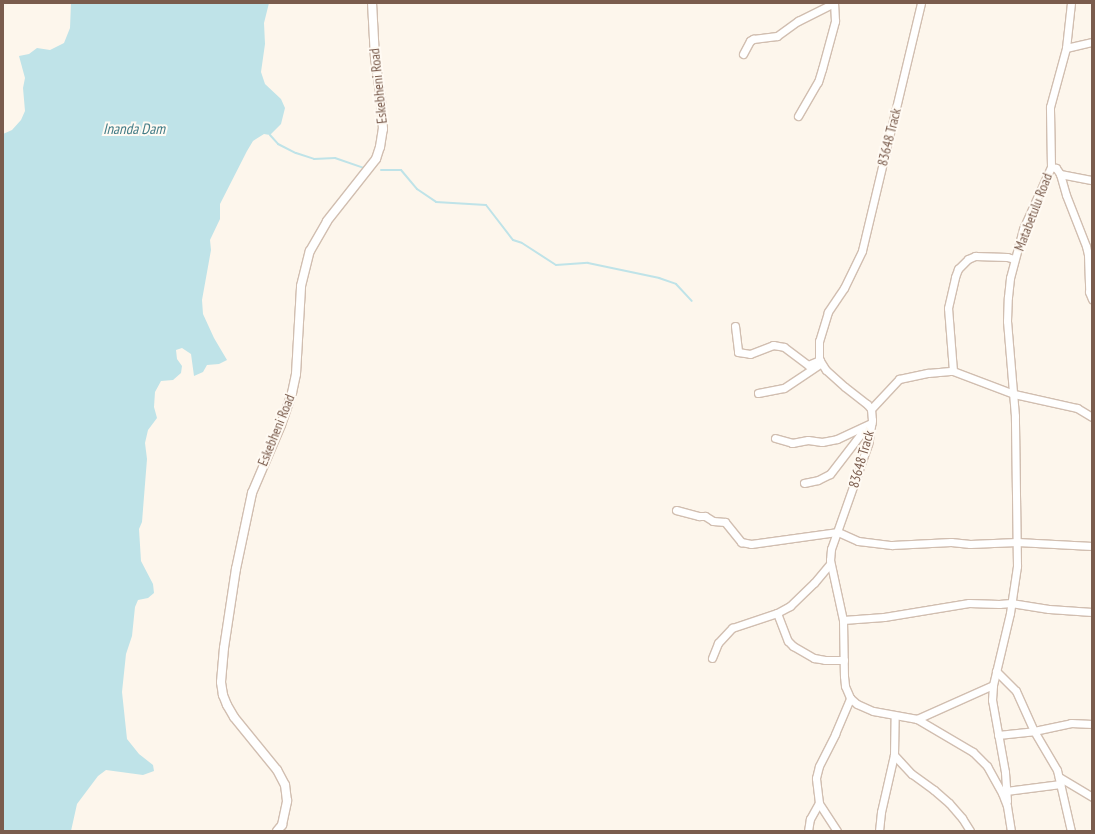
<!DOCTYPE html>
<style>
body{margin:0}
#map{position:relative;width:1095px;height:834px;overflow:hidden;background:#fdf6ec;font-family:"PT Sans Narrow",sans-serif}
div>[style]{position:absolute}
.water>*{inset:0;background:#bfe3e8}
.stream>*{height:2px;margin:-1px;padding:0 1px;transform-origin:1px;border-radius:1px;background:#bfe3e8}
.roads{filter:drop-shadow(1px 0 #d1beb0) drop-shadow(-1px 0 #d1beb0) drop-shadow(0 1px #d1beb0) drop-shadow(0 -1px #d1beb0)}
.minor>*{height:7px;margin:-3.5px;padding:0 3.5px;transform-origin:3.5px;border-radius:3.5px;background:#fff}
.tertiary>*{height:8px;margin:-4px;padding:0 4px;transform-origin:4px;border-radius:4px;background:#fff}
span{translate:-50% -50%;white-space:nowrap;text-align:center;line-height:1.15;-webkit-text-stroke:4px #fffaf3;paint-order:stroke}
.street-label{font-size:14px;color:#7a5c4d}
.water-label{font-size:15px;color:#437c86;font-style:italic}
.frame{position:absolute;inset:0;border:4px solid #7a5c4d;pointer-events:none}
</style>
<div id="map">
<div class="water">
<i style="clip-path:polygon(71px 3px,269px 3px,264px 23px,265px 44px,261px 72px,265px 84px,281px 99px,285px 108px,281px 124px,270px 135px,264px 134px,253px 141px,247px 151px,220px 204px,220px 219px,210px 240px,211px 250px,202px 300px,203px 314px,214px 338px,227px 360px,219px 364px,207px 365px,203px 372px,194px 376px,191px 354px,182px 348px,176px 350px,177px 359px,182px 366px,181px 373px,173px 380px,161px 381px,155px 392px,154px 407px,157px 418px,148px 430px,145px 443px,147px 459px,142px 522px,139px 529px,141px 561px,153px 584px,154px 593px,148px 598px,138px 600px,135px 607px,132px 636px,126px 654px,122px 692px,127px 739px,139px 754px,153px 765px,154px 771px,143px 775px,106px 770px,98px 776px,77px 804px,71px 831px,3px 831px,3px 134px,12px 130px,21px 120px,25px 111px,23px 88px,25px 78px,19px 56px,29px 54px,37px 48px,50px 50px,64px 43px,70px 28px)"></i>
</div>
<div class="stream">
<i style="left:270px;top:135px;width:12px;rotate:48deg"></i>
<i style="left:278px;top:144px;width:20px;rotate:27deg"></i>
<i style="left:296px;top:153px;width:19px;rotate:18deg"></i>
<i style="left:314px;top:159px;width:21px;rotate:-3deg"></i>
<i style="left:335px;top:158px;width:31px;rotate:19deg"></i>
<i style="left:381px;top:170px;width:20px"></i>
<i style="left:401px;top:170px;width:25px;rotate:50deg"></i>
<i style="left:417px;top:189px;width:23px;rotate:34deg"></i>
<i style="left:436px;top:202px;width:50px;rotate:3.4deg"></i>
<i style="left:486px;top:205px;width:44px;rotate:52.4deg"></i>
<i style="left:513px;top:240px;width:9px;rotate:18deg"></i>
<i style="left:522px;top:243px;width:40px;rotate:32.9deg"></i>
<i style="left:556px;top:265px;width:32px;rotate:-4deg"></i>
<i style="left:588px;top:263px;width:73px;rotate:11.9deg"></i>
<i style="left:659px;top:278px;width:18px;rotate:19deg"></i>
<i style="left:676px;top:284px;width:23px;rotate:47deg"></i>
</div>
<div class="roads">
<div class="minor">
<i style="left:921px;top:3px;width:255px;rotate:103.4deg"></i>
<i style="left:862px;top:251px;width:41px;rotate:115.9deg"></i>
<i style="left:844px;top:288px;width:29px;rotate:124deg"></i>
<i style="left:828px;top:312px;width:30px;rotate:107deg"></i>
<i style="left:819px;top:341px;width:18px;rotate:90deg"></i>
<i style="left:819px;top:359px;width:13px;rotate:58deg"></i>
<i style="left:826px;top:370px;width:25px;rotate:42deg"></i>
<i style="left:845px;top:387px;width:28px;rotate:38deg"></i>
<i style="left:867px;top:404px;width:6px;rotate:51deg"></i>
<i style="left:871px;top:409px;width:11px;rotate:85deg"></i>
<i style="left:872px;top:420px;width:24px;rotate:99deg"></i>
<i style="left:868px;top:444px;width:111px;rotate:109.4deg"></i>
<i style="left:831px;top:549px;width:11px;rotate:95deg"></i>
<i style="left:830px;top:560px;width:61px;rotate:77.8deg"></i>
<i style="left:843px;top:620px;width:56px;rotate:89deg"></i>
<i style="left:844px;top:676px;width:10px;rotate:84deg"></i>
<i style="left:845px;top:686px;width:13px;rotate:67deg"></i>
<i style="left:850px;top:698px;width:9px;rotate:41deg"></i>
<i style="left:857px;top:704px;width:17px;rotate:24deg"></i>
<i style="left:873px;top:711px;width:45px;rotate:10.3deg"></i>
<i style="left:917px;top:719px;width:65px;rotate:30.5deg"></i>
<i style="left:973px;top:752px;width:20px;rotate:45deg"></i>
<i style="left:987px;top:766px;width:31px;rotate:61deg"></i>
<i style="left:1002px;top:793px;width:14px;rotate:69deg"></i>
<i style="left:1007px;top:806px;width:25px;rotate:81deg"></i>
<i style="left:1066px;top:48px;width:27px;rotate:-13deg"></i>
<i style="left:743px;top:54px;width:15px;rotate:-62deg"></i>
<i style="left:750px;top:41px;width:4px;rotate:-34deg"></i>
<i style="left:753px;top:39px;width:24px;rotate:-7deg"></i>
<i style="left:777px;top:36px;width:26px;rotate:-36deg"></i>
<i style="left:798px;top:21px;width:40px;rotate:-26.6deg"></i>
<i style="left:798px;top:116px;width:39px;rotate:-60deg"></i>
<i style="left:818px;top:82px;width:14px;rotate:-73deg"></i>
<i style="left:822px;top:69px;width:50px;rotate:-74.8deg"></i>
<i style="left:835px;top:21px;width:18px;rotate:-93deg"></i>
<i style="left:1051px;top:167px;width:5px;rotate:11deg"></i>
<i style="left:1056px;top:168px;width:7px;rotate:56deg"></i>
<i style="left:1060px;top:174px;width:22px;rotate:74deg"></i>
<i style="left:1066px;top:195px;width:55px;rotate:68.6deg"></i>
<i style="left:1086px;top:246px;width:9px;rotate:77deg"></i>
<i style="left:1088px;top:255px;width:37px;rotate:88deg"></i>
<i style="left:1089px;top:292px;width:8px;rotate:67deg"></i>
<i style="left:1060px;top:174px;width:33px;rotate:11deg"></i>
<i style="left:735px;top:326px;width:26px;rotate:83deg"></i>
<i style="left:738px;top:352px;width:12px;rotate:9deg"></i>
<i style="left:750px;top:354px;width:25px;rotate:-21deg"></i>
<i style="left:773px;top:345px;width:11px;rotate:10deg"></i>
<i style="left:784px;top:347px;width:30px;rotate:37deg"></i>
<i style="left:808px;top:365px;width:13px;rotate:-23deg"></i>
<i style="left:953px;top:371px;width:63px;rotate:-94.5deg"></i>
<i style="left:948px;top:308px;width:32px;rotate:-77deg"></i>
<i style="left:955px;top:277px;width:9px;rotate:-69deg"></i>
<i style="left:958px;top:269px;width:14px;rotate:-45deg"></i>
<i style="left:968px;top:259px;width:8px;rotate:-23deg"></i>
<i style="left:975px;top:256px;width:32px;rotate:2deg"></i>
<i style="left:1007px;top:257px;width:7px;rotate:16deg"></i>
<i style="left:758px;top:393px;width:26px;rotate:-11deg"></i>
<i style="left:784px;top:388px;width:43px;rotate:-33.7deg"></i>
<i style="left:871px;top:409px;width:41px;rotate:-47deg"></i>
<i style="left:899px;top:379px;width:30px;rotate:-12deg"></i>
<i style="left:928px;top:373px;width:25px;rotate:-5deg"></i>
<i style="left:953px;top:371px;width:65px;rotate:20.7deg"></i>
<i style="left:1014px;top:394px;width:65px;rotate:12.5deg"></i>
<i style="left:1077px;top:408px;width:17px;rotate:31deg"></i>
<i style="left:775px;top:438px;width:18px;rotate:16deg"></i>
<i style="left:792px;top:443px;width:16px;rotate:-11deg"></i>
<i style="left:808px;top:440px;width:14px;rotate:8deg"></i>
<i style="left:822px;top:442px;width:15px;rotate:-11deg"></i>
<i style="left:837px;top:439px;width:38px;rotate:-25deg"></i>
<i style="left:804px;top:483px;width:14px;rotate:-12deg"></i>
<i style="left:818px;top:480px;width:13px;rotate:-27deg"></i>
<i style="left:830px;top:474px;width:61px;rotate:-52.4deg"></i>
<i style="left:676px;top:510px;width:24px;rotate:15deg"></i>
<i style="left:699px;top:516px;width:6px"></i>
<i style="left:705px;top:516px;width:9px;rotate:32deg"></i>
<i style="left:713px;top:521px;width:12px;rotate:5deg"></i>
<i style="left:725px;top:522px;width:26px;rotate:51deg"></i>
<i style="left:741px;top:542px;width:10px;rotate:11deg"></i>
<i style="left:751px;top:544px;width:88px;rotate:-7.9deg"></i>
<i style="left:838px;top:532px;width:22px;rotate:24deg"></i>
<i style="left:858px;top:541px;width:34px;rotate:7deg"></i>
<i style="left:892px;top:545px;width:59px;rotate:-2.9deg"></i>
<i style="left:951px;top:542px;width:19px;rotate:6deg"></i>
<i style="left:970px;top:544px;width:47px;rotate:-2.4deg"></i>
<i style="left:1017px;top:542px;width:75px;rotate:3.1deg"></i>
<i style="left:777px;top:613px;width:30px;rotate:69deg"></i>
<i style="left:788px;top:641px;width:7px;rotate:45deg"></i>
<i style="left:793px;top:646px;width:24px;rotate:30deg"></i>
<i style="left:814px;top:658px;width:11px;rotate:10deg"></i>
<i style="left:825px;top:660px;width:19px"></i>
<i style="left:843px;top:620px;width:41px;rotate:-4.2deg"></i>
<i style="left:884px;top:617px;width:86px;rotate:-9.4deg"></i>
<i style="left:969px;top:603px;width:30px;rotate:2deg"></i>
<i style="left:999px;top:604px;width:12px;rotate:-5deg"></i>
<i style="left:1011px;top:603px;width:38px;rotate:9deg"></i>
<i style="left:1049px;top:609px;width:43px;rotate:4deg"></i>
<i style="left:712px;top:658px;width:16px;rotate:-68deg"></i>
<i style="left:718px;top:643px;width:21px;rotate:-47deg"></i>
<i style="left:732px;top:628px;width:47px;rotate:-18.4deg"></i>
<i style="left:777px;top:613px;width:15px;rotate:-28deg"></i>
<i style="left:790px;top:606px;width:33px;rotate:-44deg"></i>
<i style="left:814px;top:583px;width:25px;rotate:-50deg"></i>
<i style="left:996px;top:671px;width:28px;rotate:45deg"></i>
<i style="left:1016px;top:691px;width:44px;rotate:65.8deg"></i>
<i style="left:1034px;top:731px;width:45px;rotate:59.5deg"></i>
<i style="left:1057px;top:770px;width:63px;rotate:77.1deg"></i>
<i style="left:917px;top:719px;width:83px;rotate:-24.1deg"></i>
<i style="left:998px;top:735px;width:36px;rotate:-6deg"></i>
<i style="left:1034px;top:731px;width:38px;rotate:-12deg"></i>
<i style="left:1071px;top:723px;width:21px;rotate:3deg"></i>
<i style="left:894px;top:755px;width:26px;rotate:47deg"></i>
<i style="left:912px;top:774px;width:27px;rotate:36deg"></i>
<i style="left:934px;top:790px;width:20px;rotate:41deg"></i>
<i style="left:949px;top:803px;width:20px;rotate:49deg"></i>
<i style="left:962px;top:818px;width:15px;rotate:58deg"></i>
<i style="left:1059px;top:777px;width:39px;rotate:31deg"></i>
<i style="left:1006px;top:791px;width:55px;rotate:-7.3deg"></i>
<i style="left:1007px;top:801px;width:29px;rotate:-94deg"></i>
<i style="left:1005px;top:772px;width:73px;rotate:-100.2deg"></i>
<i style="left:992px;top:700px;width:15px;rotate:-86deg"></i>
<i style="left:993px;top:685px;width:74px;rotate:-76.7deg"></i>
<i style="left:1010px;top:613px;width:48px;rotate:-81.5deg"></i>
<i style="left:1017px;top:566px;width:150px;rotate:-90.8deg"></i>
<i style="left:1015px;top:416px;width:95px;rotate:-94.8deg"></i>
<i style="left:1007px;top:321px;width:24px;rotate:-88deg"></i>
<i style="left:1008px;top:297px;width:19px;rotate:-84deg"></i>
<i style="left:1010px;top:278px;width:51px;rotate:-75.1deg"></i>
<i style="left:1023px;top:229px;width:68px;rotate:-65.7deg"></i>
<i style="left:1051px;top:167px;width:60px;rotate:-91deg"></i>
<i style="left:1050px;top:107px;width:61px;rotate:-74.8deg"></i>
<i style="left:1066px;top:48px;width:45px;rotate:-83.7deg"></i>
<i style="left:808px;top:831px;width:12px;rotate:-81deg"></i>
<i style="left:810px;top:819px;width:18px;rotate:-61deg"></i>
<i style="left:837px;top:831px;width:33px;rotate:-123deg"></i>
<i style="left:819px;top:803px;width:25px;rotate:-97deg"></i>
<i style="left:816px;top:778px;width:12px;rotate:-76deg"></i>
<i style="left:819px;top:766px;width:36px;rotate:-63deg"></i>
<i style="left:835px;top:734px;width:39px;rotate:-67deg"></i>
<i style="left:879px;top:831px;width:19px;rotate:-84deg"></i>
<i style="left:881px;top:812px;width:58px;rotate:-77.2deg"></i>
<i style="left:894px;top:755px;width:39px;rotate:-89deg"></i>
</div>
<div class="tertiary">
<i style="left:277px;top:831px;width:8px;rotate:-50deg"></i>
<i style="left:282px;top:825px;width:25px;rotate:-78deg"></i>
<i style="left:287px;top:801px;width:16px;rotate:-97deg"></i>
<i style="left:285px;top:785px;width:17px;rotate:-118deg"></i>
<i style="left:277px;top:770px;width:68px;rotate:-129.1deg"></i>
<i style="left:234px;top:717px;width:14px;rotate:-120deg"></i>
<i style="left:227px;top:705px;width:11px;rotate:-112deg"></i>
<i style="left:223px;top:695px;width:13px;rotate:-99deg"></i>
<i style="left:221px;top:682px;width:34px;rotate:-85deg"></i>
<i style="left:224px;top:648px;width:80px;rotate:-81.4deg"></i>
<i style="left:236px;top:569px;width:78px;rotate:-78.1deg"></i>
<i style="left:252px;top:493px;width:74px;rotate:-66.9deg"></i>
<i style="left:281px;top:425px;width:34px;rotate:-71deg"></i>
<i style="left:292px;top:393px;width:19px;rotate:-78deg"></i>
<i style="left:296px;top:374px;width:88px;rotate:-86.7deg"></i>
<i style="left:301px;top:286px;width:36px;rotate:-76deg"></i>
<i style="left:310px;top:251px;width:34px;rotate:-60deg"></i>
<i style="left:327px;top:221px;width:79px;rotate:-51.7deg"></i>
<i style="left:376px;top:159px;width:13px;rotate:-72deg"></i>
<i style="left:380px;top:147px;width:18px;rotate:-81deg"></i>
<i style="left:383px;top:129px;width:30px;rotate:-94deg"></i>
<i style="left:381px;top:99px;width:41px;rotate:-98.3deg"></i>
<i style="left:375px;top:58px;width:55px;rotate:-93.1deg"></i>
</div>
</div>
<div class="street-label">
<span style="left:378px;top:86px;rotate:-96deg">Eskebheni Road</span>
<span style="left:889px;top:137px;rotate:-76deg">83648 Track</span>
<span style="left:1033px;top:212px;rotate:-69deg">Matabetulu Road</span>
<span style="left:276px;top:430px;rotate:-68deg">Eskebheni Road</span>
<span style="left:861px;top:459px;rotate:-74deg">83648 Track</span>
</div>
<div class="water-label">
<span style="left:134px;top:129px">Inanda Dam</span>
</div>
<div class="frame"></div>
</div>
